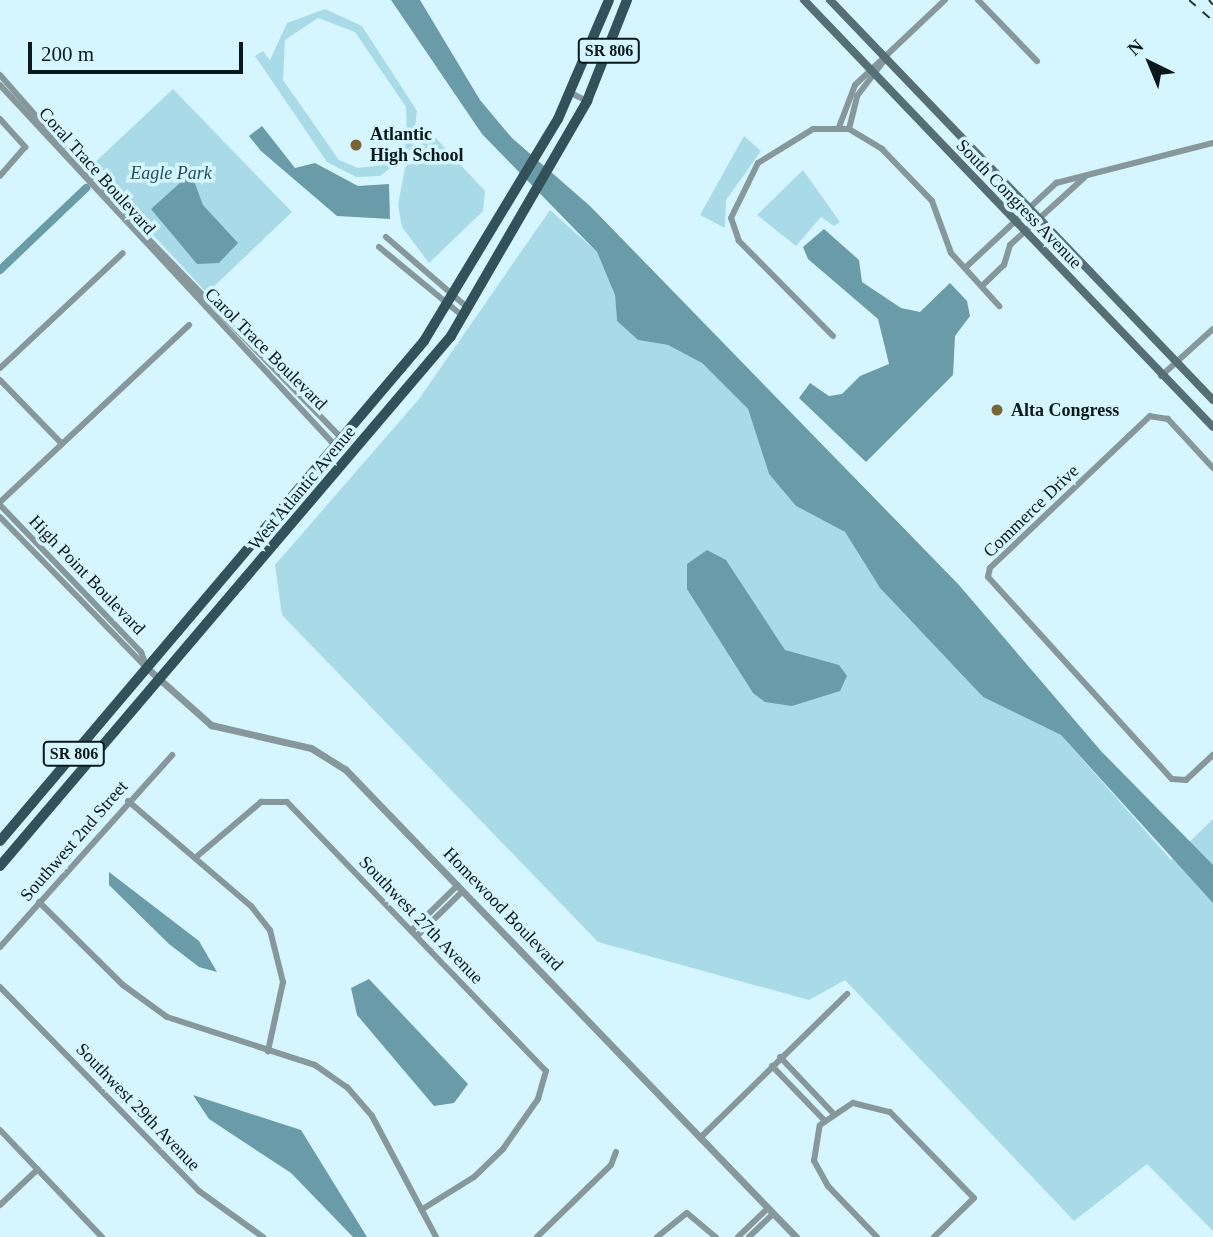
<!DOCTYPE html>
<style>
body{margin:0}
#map{position:relative;width:1213px;height:1237px;overflow:hidden;background:#d5f6fe;font-family:"Times New Roman",serif}
div>[style]{position:absolute}
.green>*{inset:0;background:#a8dbe7}
.water>*{inset:0;background:#699ca8}
.canal>*{height:8px;margin:-4px;padding:0 4px;transform-origin:4px;border-radius:4px;background:#699ca8}
.minor>*{height:6px;margin:-3px;padding:0 3px;transform-origin:3px;border-radius:3px;background:#87989c}
.tertiary>*{height:7px;margin:-3.5px;padding:0 3.5px;transform-origin:3.5px;border-radius:3.5px;background:#87989c}
.secondary>*{height:8px;margin:-4px;padding:0 4px;transform-origin:4px;border-radius:4px;background:#566f75}
.primary>*{height:10px;margin:-5px;padding:0 5px;transform-origin:5px;border-radius:5px;background:#325159}
.rail>*{height:2px;margin-top:-1px;transform-origin:0;background:repeating-linear-gradient(90deg,#233639 0 9px,transparent 0 18px)}
.dots>*{width:19px;height:19px;translate:-50% -50%;box-sizing:border-box;border:4px solid #d5f6fe;border-radius:50%}
span{translate:-50% -50%;white-space:nowrap;text-align:center;line-height:1.15;-webkit-text-stroke:7px #d5f6fe;paint-order:stroke}
.shield-label span{padding:2px 5px;background:#d5f6fe;border:2px solid;border-radius:5px;-webkit-text-stroke-width:0}
.shield-label{font-size:16px;color:#08181b;font-weight:700}
.poi-label{font-size:18px;color:#08181b;font-weight:700}
.left{translate:0 -50%;text-align:left}
.street-label{font-size:18px;color:#08181b}
.park-label{font-size:18px;color:#1e4d57;font-style:italic}
.north{position:absolute;left:1115px;top:28px;width:70px;height:70px;-webkit-text-stroke:5px #d5f6fe;paint-order:stroke;rotate:317deg;font-size:19px;font-weight:700;line-height:28px;text-align:center;color:#08181b}
.north::after{content:'';display:block;margin:auto;width:24px;height:32px;background:#08181b;clip-path:polygon(50% 0,100% 100%,50% 72%,0 100%)}
.scale{position:absolute;left:28px;top:42px;width:215px;height:32px;box-sizing:border-box;border:4px solid #08181b;border-top:0;padding-left:9px;font-size:21px;line-height:24px;white-space:nowrap;color:#08181b;-webkit-text-stroke:5px #d5f6fe;paint-order:stroke}
</style>
<div id="map">
<div class="green">
<i style="clip-path:polygon(evenodd,325px 9px,362px 26px,417px 111px,412px 151px,380px 176px,356px 177px,327px 162px,255px 56px,263px 51px,270px 60px,287px 23px,325px 9px,318px 18px,355px 32px,406px 107px,407px 140px,384px 165px,358px 168px,339px 160px,283px 80px,285px 40px,318px 18px)"></i>
<i style="clip-path:polygon(173px 89px,292px 212px,207px 293px,90px 167px)"></i>
<i style="clip-path:polygon(431px 133px,485px 191px,483px 211px,429px 263px,402px 227px,398px 205px,405px 168px)"></i>
<i style="clip-path:polygon(744px 136px,761px 151px,726px 200px,725px 228px,700px 215px)"></i>
<i style="clip-path:polygon(803px 170px,840px 222px,834px 226px,821px 217px,796px 246px,757px 215px)"></i>
<i style="clip-path:polygon(550px 210px,597px 252px,615px 295px,617px 321px,638px 340px,668px 345px,702px 363px,748px 409px,769px 474px,796px 506px,845px 532px,880px 588px,983px 697px,1061px 735px,1171px 860px,1213px 819px,1213px 1231px,1147px 1164px,1074px 1221px,845px 980px,809px 1000px,598px 942px,282px 615px,275px 565px,419px 399px)"></i>
</div>
<div class="water">
<i style="clip-path:polygon(391px 0,420px 0,480px 100px,512px 138px,590px 206px,959px 585px,1101px 751px,1213px 865px,1213px 903px,1061px 735px,983px 697px,880px 588px,845px 532px,796px 506px,769px 474px,748px 409px,702px 363px,668px 345px,638px 340px,617px 321px,615px 295px,597px 252px,482px 134px)"></i>
<i style="clip-path:polygon(262px 126px,295px 168px,315px 163px,358px 186px,389px 184px,390px 219px,337px 216px,261px 151px,249px 136px)"></i>
<i style="clip-path:polygon(191px 173px,203px 205px,238px 243px,219px 263px,197px 264px,151px 209px)"></i>
<i style="clip-path:polygon(824px 229px,859px 260px,862px 282px,901px 308px,920px 312px,950px 283px,967px 301px,970px 316px,955px 336px,953px 375px,866px 462px,799px 398px,810px 383px,829px 396px,842px 394px,860px 376px,889px 364px,878px 319px,808px 259px,803px 247px)"></i>
<i style="clip-path:polygon(707px 550px,726px 560px,785px 650px,839px 665px,847px 676px,840px 691px,792px 706px,765px 702px,753px 693px,687px 589px,687px 564px)"></i>
<i style="clip-path:polygon(109px 872px,199px 941px,217px 972px,199px 967px,169px 944px,109px 885px)"></i>
<i style="clip-path:polygon(369px 979px,468px 1084px,454px 1103px,434px 1106px,357px 1015px,351px 988px)"></i>
<i style="clip-path:polygon(193px 1095px,301px 1130px,367px 1237px,353px 1237px,291px 1173px,209px 1119px)"></i>
</div>
<div class="canal">
<i style="left:0;top:270px;width:119px;rotate:-43.6deg"></i>
</div>
<div class="minor">
<i style="left:978px;top:0;width:85px;rotate:46deg"></i>
<i style="left:0;top:75px;width:152px;rotate:48.7deg"></i>
<i style="left:100px;top:189px;width:348px;rotate:45.9deg"></i>
<i style="left:0;top:85px;width:493px;rotate:47.1deg"></i>
<i style="left:571px;top:93px;width:18px;rotate:27deg"></i>
<i style="left:0;top:119px;width:38px;rotate:48deg"></i>
<i style="left:25px;top:147px;width:38px;rotate:131deg"></i>
<i style="left:839px;top:127px;width:45px;rotate:-69.1deg"></i>
<i style="left:855px;top:85px;width:124px;rotate:-43.4deg"></i>
<i style="left:849px;top:129px;width:34px;rotate:-76deg"></i>
<i style="left:857px;top:96px;width:43px;rotate:-52.6deg"></i>
<i style="left:386px;top:237px;width:108px;rotate:40.9deg"></i>
<i style="left:379px;top:247px;width:110px;rotate:39.5deg"></i>
<i style="left:965px;top:268px;width:125px;rotate:-43deg"></i>
<i style="left:1056px;top:183px;width:162px;rotate:-14.3deg"></i>
<i style="left:982px;top:286px;width:30px;rotate:-44deg"></i>
<i style="left:1004px;top:265px;width:21px;rotate:-73deg"></i>
<i style="left:1010px;top:245px;width:100px;rotate:-42.2deg"></i>
<i style="left:833px;top:336px;width:134px;rotate:-134.7deg"></i>
<i style="left:739px;top:241px;width:24px;rotate:-109deg"></i>
<i style="left:731px;top:218px;width:61px;rotate:-63.9deg"></i>
<i style="left:758px;top:163px;width:65px;rotate:-31.7deg"></i>
<i style="left:813px;top:129px;width:36px"></i>
<i style="left:849px;top:129px;width:39px;rotate:31deg"></i>
<i style="left:882px;top:149px;width:72px;rotate:46.1deg"></i>
<i style="left:932px;top:201px;width:55px;rotate:69.9deg"></i>
<i style="left:951px;top:253px;width:72px;rotate:47.8deg"></i>
<i style="left:0;top:368px;width:168px;rotate:-43.1deg"></i>
<i style="left:1161px;top:376px;width:70px;rotate:-42.1deg"></i>
<i style="left:0;top:380px;width:89px;rotate:45.9deg"></i>
<i style="left:1213px;top:468px;width:67px;rotate:-132.6deg"></i>
<i style="left:1168px;top:419px;width:18px;rotate:-171deg"></i>
<i style="left:1150px;top:416px;width:221px;rotate:136.5deg"></i>
<i style="left:990px;top:568px;width:9px;rotate:103deg"></i>
<i style="left:988px;top:577px;width:273px;rotate:47.7deg"></i>
<i style="left:1172px;top:779px;width:14px;rotate:4deg"></i>
<i style="left:1186px;top:780px;width:37px;rotate:-43deg"></i>
<i style="left:0;top:502px;width:259px;rotate:-43.1deg"></i>
<i style="left:0;top:505px;width:204px;rotate:46.2deg"></i>
<i style="left:141px;top:652px;width:17px;rotate:69deg"></i>
<i style="left:0;top:517px;width:211px;rotate:45.8deg"></i>
<i style="left:128px;top:801px;width:162px;rotate:40.5deg"></i>
<i style="left:251px;top:906px;width:31px;rotate:52deg"></i>
<i style="left:270px;top:930px;width:54px;rotate:76deg"></i>
<i style="left:283px;top:982px;width:71px;rotate:102.3deg"></i>
<i style="left:195px;top:858px;width:87px;rotate:-40.3deg"></i>
<i style="left:261px;top:802px;width:26px"></i>
<i style="left:287px;top:802px;width:373px;rotate:46.1deg"></i>
<i style="left:546px;top:1071px;width:29px;rotate:106deg"></i>
<i style="left:538px;top:1099px;width:61px;rotate:125deg"></i>
<i style="left:503px;top:1149px;width:40px;rotate:136deg"></i>
<i style="left:474px;top:1177px;width:62px;rotate:148.1deg"></i>
<i style="left:39px;top:902px;width:118px;rotate:44.7deg"></i>
<i style="left:123px;top:985px;width:54px;rotate:36deg"></i>
<i style="left:167px;top:1017px;width:156px;rotate:18deg"></i>
<i style="left:315px;top:1065px;width:39px;rotate:35deg"></i>
<i style="left:347px;top:1087px;width:38px;rotate:49deg"></i>
<i style="left:372px;top:1116px;width:137px;rotate:62.1deg"></i>
<i style="left:412px;top:930px;width:64px;rotate:-44.4deg"></i>
<i style="left:417px;top:936px;width:64px;rotate:-44.4deg"></i>
<i style="left:0;top:947px;width:258px;rotate:-48.1deg"></i>
<i style="left:0;top:987px;width:285px;rotate:45.7deg"></i>
<i style="left:199px;top:1191px;width:79px;rotate:35.7deg"></i>
<i style="left:780px;top:1057px;width:76px;rotate:46.6deg"></i>
<i style="left:772px;top:1066px;width:75px;rotate:46.1deg"></i>
<i style="left:0;top:1130px;width:148px;rotate:46.4deg"></i>
<i style="left:700px;top:1138px;width:206px;rotate:-44.4deg"></i>
<i style="left:0;top:1205px;width:52px;rotate:-43.5deg"></i>
<i style="left:537px;top:1237px;width:103px;rotate:-44.2deg"></i>
<i style="left:611px;top:1165px;width:14px;rotate:-69deg"></i>
<i style="left:657px;top:1237px;width:38px;rotate:-39deg"></i>
<i style="left:687px;top:1213px;width:38px;rotate:40deg"></i>
<i style="left:738px;top:1237px;width:42px;rotate:-44deg"></i>
<i style="left:749px;top:1237px;width:33px;rotate:-44deg"></i>
<i style="left:877px;top:1237px;width:71px;rotate:-133.9deg"></i>
<i style="left:828px;top:1186px;width:29px;rotate:-119deg"></i>
<i style="left:814px;top:1161px;width:36px;rotate:-81deg"></i>
<i style="left:820px;top:1125px;width:40px;rotate:-34deg"></i>
<i style="left:853px;top:1103px;width:38px;rotate:14deg"></i>
<i style="left:890px;top:1112px;width:120px;rotate:45.7deg"></i>
<i style="left:974px;top:1198px;width:56px;rotate:135.7deg"></i>
</div>
<div class="tertiary">
<i style="left:147px;top:668px;width:86px;rotate:41.7deg"></i>
<i style="left:211px;top:725px;width:103px;rotate:13deg"></i>
<i style="left:311px;top:748px;width:40px;rotate:32deg"></i>
<i style="left:345px;top:769px;width:650px;rotate:46.06deg"></i>
</div>
<div class="secondary">
<i style="left:804px;top:0;width:591px;rotate:46.23deg"></i>
<i style="left:830px;top:0;width:554px;rotate:46.24deg"></i>
</div>
<div class="primary">
<i style="left:0;top:841px;width:656px;rotate:-49.7deg"></i>
<i style="left:424px;top:341px;width:259px;rotate:-58.9deg"></i>
<i style="left:558px;top:119px;width:129px;rotate:-66.8deg"></i>
<i style="left:0;top:866px;width:696px;rotate:-49.6deg"></i>
<i style="left:451px;top:336px;width:272px;rotate:-59.9deg"></i>
<i style="left:587px;top:101px;width:109px;rotate:-68.4deg"></i>
</div>
<div class="rail">
<i style="left:1189px;top:0;width:32px;rotate:41deg"></i>
<i style="left:1209px;top:0;width:6px;rotate:51deg"></i>
</div>
<div class="dots">
<i style="left:356px;top:145px;background:#786533"></i>
<i style="left:997px;top:410px;background:#786533"></i>
</div>
<div class="shield-label">
<span style="left:609px;top:51px">SR 806</span>
<span style="left:74px;top:754px">SR 806</span>
</div>
<div class="poi-label">
<span class="left" style="left:370px;top:145px">Atlantic<br>High School</span>
<span class="left" style="left:1011px;top:410px">Alta Congress</span>
</div>
<div class="street-label">
<span style="left:97px;top:171px;rotate:48deg">Coral Trace Boulevard</span>
<span style="left:1019px;top:204px;rotate:46deg">South Congress Avenue</span>
<span style="left:266px;top:349px;rotate:45deg">Carol Trace Boulevard</span>
<span style="left:302px;top:488px;rotate:-50deg">West Atlantic Avenue</span>
<span style="left:1031px;top:511px;rotate:-44deg">Commerce Drive</span>
<span style="left:87px;top:575px;rotate:46deg">High Point Boulevard</span>
<span style="left:74px;top:841px;rotate:-49deg">Southwest 2nd Street</span>
<span style="left:503px;top:909px;rotate:46deg">Homewood Boulevard</span>
<span style="left:421px;top:920px;rotate:46deg">Southwest 27th Avenue</span>
<span style="left:138px;top:1107px;rotate:46deg">Southwest 29th Avenue</span>
</div>
<div class="park-label">
<span style="left:171px;top:173px">Eagle Park</span>
</div>
<div class="north">N</div>
<div class="scale">200 m</div>
</div>
